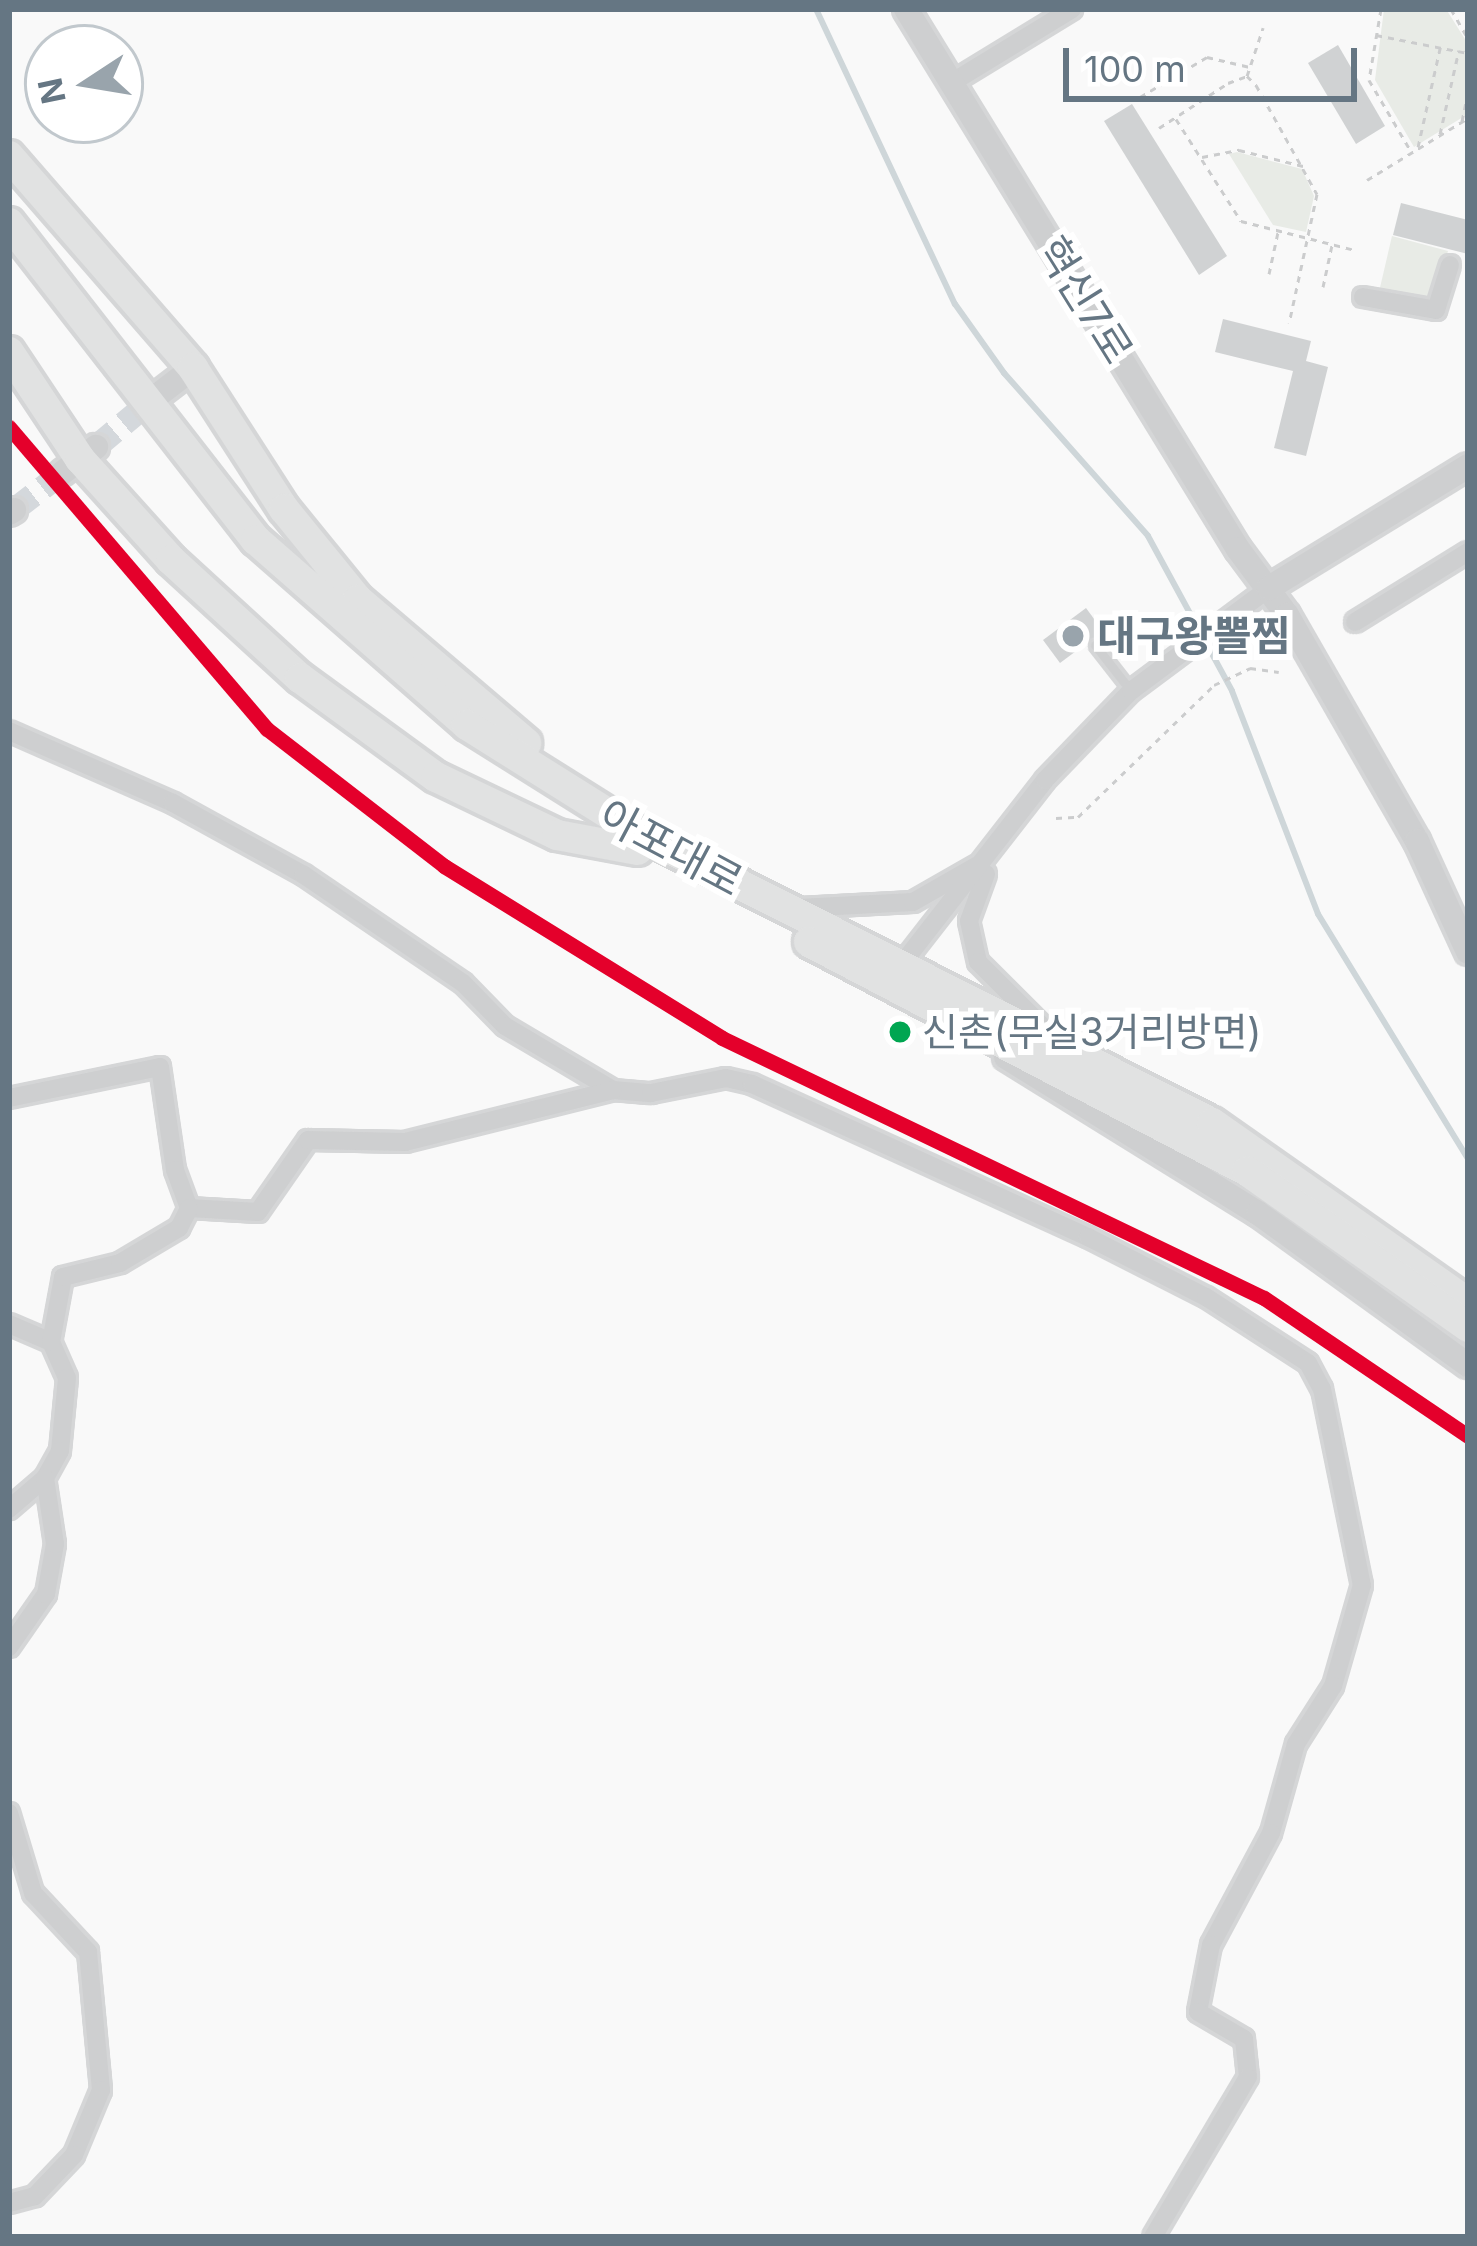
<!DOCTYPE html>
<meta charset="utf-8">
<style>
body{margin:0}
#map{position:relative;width:1477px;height:2246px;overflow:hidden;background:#f9f9f9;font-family:Inter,"Noto Sans KR",sans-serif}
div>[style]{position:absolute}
.green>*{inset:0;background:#e8ebe6}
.stream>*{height:6px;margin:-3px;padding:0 3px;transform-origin:3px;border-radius:3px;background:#ced6d9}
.building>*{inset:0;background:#d0d2d3}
.tertiary-tunnel>*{height:24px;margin-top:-12px;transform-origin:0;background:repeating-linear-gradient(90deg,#d4d8dc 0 24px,transparent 0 36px)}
.path>*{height:3px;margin-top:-1.5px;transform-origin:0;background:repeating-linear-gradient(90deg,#cbcccd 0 6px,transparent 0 12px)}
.roads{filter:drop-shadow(3px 0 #d5d6d7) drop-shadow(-3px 0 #d5d6d7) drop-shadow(0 3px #d5d6d7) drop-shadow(0 -3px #d5d6d7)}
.service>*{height:9px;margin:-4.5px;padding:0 4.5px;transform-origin:4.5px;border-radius:4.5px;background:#cecfd0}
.minor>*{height:18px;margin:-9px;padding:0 9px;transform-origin:9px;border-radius:9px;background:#cecfd0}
.tertiary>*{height:24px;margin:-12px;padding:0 12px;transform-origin:12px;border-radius:12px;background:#cecfd0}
.primary>*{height:30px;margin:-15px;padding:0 15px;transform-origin:15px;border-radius:15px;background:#e1e2e2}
.rail-1>*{height:15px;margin:-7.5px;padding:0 7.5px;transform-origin:7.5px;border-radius:7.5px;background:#e4002b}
.dots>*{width:33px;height:33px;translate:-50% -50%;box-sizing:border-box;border:6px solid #fff;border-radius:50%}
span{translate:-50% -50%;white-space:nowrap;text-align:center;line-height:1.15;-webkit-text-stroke:12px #fff;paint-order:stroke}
.bus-label{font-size:39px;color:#657683}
.left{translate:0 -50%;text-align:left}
.street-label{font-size:42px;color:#657683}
.poi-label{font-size:42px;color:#657683;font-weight:700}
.frame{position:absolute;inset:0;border:12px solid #657683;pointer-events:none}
.north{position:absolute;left:24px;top:24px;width:120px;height:120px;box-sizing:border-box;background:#fff;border:3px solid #c1c8cd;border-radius:50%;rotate:258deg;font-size:33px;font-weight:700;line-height:48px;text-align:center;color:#657683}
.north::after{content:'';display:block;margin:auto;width:42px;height:54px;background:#99a4ac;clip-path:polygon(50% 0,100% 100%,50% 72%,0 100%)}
.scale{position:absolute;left:1063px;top:48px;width:294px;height:54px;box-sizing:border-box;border:6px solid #657683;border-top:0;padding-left:15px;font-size:36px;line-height:42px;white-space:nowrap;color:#657683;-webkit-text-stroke:9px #fff;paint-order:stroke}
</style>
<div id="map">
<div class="green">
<i style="clip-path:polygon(1384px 9px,1446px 9px,1468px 44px,1468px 114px,1414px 147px,1375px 80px)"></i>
<i style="clip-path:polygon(1237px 152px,1302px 169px,1314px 196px,1306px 232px,1273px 225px,1229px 154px)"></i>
<i style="clip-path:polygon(1392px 236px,1448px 251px,1432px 302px,1379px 292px)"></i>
</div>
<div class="stream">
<i style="left:816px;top:9px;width:326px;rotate:64.8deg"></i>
<i style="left:955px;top:304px;width:85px;rotate:54.6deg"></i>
<i style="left:1004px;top:373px;width:217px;rotate:48.5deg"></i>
<i style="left:1148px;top:536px;width:176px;rotate:61.5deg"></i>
<i style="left:1232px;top:691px;width:239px;rotate:68.9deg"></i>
<i style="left:1318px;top:914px;width:287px;rotate:58.5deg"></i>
</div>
<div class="building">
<i style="clip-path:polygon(1338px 45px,1385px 126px,1356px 144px,1308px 63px)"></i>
<i style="clip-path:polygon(1132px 104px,1227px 256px,1199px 275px,1104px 121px)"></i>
<i style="clip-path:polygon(1401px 203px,1468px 220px,1468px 254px,1393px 235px)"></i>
<i style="clip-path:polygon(1223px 319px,1311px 341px,1306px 361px,1328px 367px,1306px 456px,1274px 448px,1293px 371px,1215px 352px)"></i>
<i style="clip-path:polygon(1086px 608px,1103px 631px,1060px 663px,1043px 640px)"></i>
</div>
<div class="tertiary-tunnel">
<i style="left:96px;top:447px;width:81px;rotate:-40deg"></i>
<i style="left:14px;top:510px;width:61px;rotate:-37.6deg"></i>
</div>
<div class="path">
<i style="left:1381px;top:9px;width:72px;rotate:99.6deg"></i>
<i style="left:1369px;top:80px;width:85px;rotate:59.5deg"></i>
<i style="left:1451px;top:9px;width:34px;rotate:60deg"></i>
<i style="left:1376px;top:35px;width:94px;rotate:11.1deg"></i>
<i style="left:1247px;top:76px;width:51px;rotate:-71.6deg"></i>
<i style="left:1140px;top:97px;width:78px;rotate:-30.8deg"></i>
<i style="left:1207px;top:57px;width:44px;rotate:13.1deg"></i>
<i style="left:1176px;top:119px;width:121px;rotate:57.5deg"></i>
<i style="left:1241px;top:221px;width:118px;rotate:14.3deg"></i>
<i style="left:1462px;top:121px;width:29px;rotate:-78deg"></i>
<i style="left:1159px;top:128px;width:82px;rotate:-33.1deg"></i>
<i style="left:1228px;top:83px;width:20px;rotate:-20deg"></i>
<i style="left:1247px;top:76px;width:13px;rotate:45deg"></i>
<i style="left:1256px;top:85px;width:125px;rotate:60.8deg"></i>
<i style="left:1317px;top:194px;width:132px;rotate:102.2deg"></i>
<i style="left:1440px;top:134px;width:86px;rotate:-77.3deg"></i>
<i style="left:1418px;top:147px;width:106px;rotate:-77.4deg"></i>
<i style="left:1202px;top:157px;width:38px;rotate:-11deg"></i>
<i style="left:1239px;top:150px;width:66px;rotate:14deg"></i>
<i style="left:1367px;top:180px;width:119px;rotate:-31.5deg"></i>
<i style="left:1269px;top:274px;width:43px;rotate:-77.9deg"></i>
<i style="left:1323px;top:287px;width:43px;rotate:-77.9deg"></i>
<i style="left:1056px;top:818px;width:22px;rotate:-3deg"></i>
<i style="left:1078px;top:817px;width:190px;rotate:-44.1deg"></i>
<i style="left:1214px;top:685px;width:40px;rotate:-25deg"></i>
<i style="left:1250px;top:668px;width:29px;rotate:8deg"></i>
</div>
<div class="roads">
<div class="service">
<i style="left:1095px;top:645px;width:58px;rotate:52deg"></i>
</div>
<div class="minor">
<i style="left:951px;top:83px;width:142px;rotate:-31.4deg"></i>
<i style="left:1363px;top:297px;width:74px;rotate:10.1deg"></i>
<i style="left:1436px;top:310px;width:47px;rotate:-72.7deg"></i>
<i style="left:1355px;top:622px;width:133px;rotate:-31.8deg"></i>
<i style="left:9px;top:731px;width:179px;rotate:23.7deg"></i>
<i style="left:173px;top:803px;width:149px;rotate:28.8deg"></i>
<i style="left:304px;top:875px;width:192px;rotate:34.2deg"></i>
<i style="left:463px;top:983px;width:60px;rotate:45.7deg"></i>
<i style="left:505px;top:1026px;width:126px;rotate:30.7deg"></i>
<i style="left:613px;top:1090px;width:38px;rotate:5deg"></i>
<i style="left:651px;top:1093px;width:76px;rotate:-11.3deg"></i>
<i style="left:726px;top:1078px;width:27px;rotate:13deg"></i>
<i style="left:752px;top:1084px;width:369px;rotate:24.5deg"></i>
<i style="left:1088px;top:1237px;width:132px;rotate:27deg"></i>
<i style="left:1206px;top:1297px;width:121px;rotate:32.9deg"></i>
<i style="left:1308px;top:1363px;width:30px;rotate:62deg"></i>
<i style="left:1322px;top:1389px;width:200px;rotate:78.5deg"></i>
<i style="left:1362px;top:1585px;width:105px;rotate:106deg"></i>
<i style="left:1333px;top:1686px;width:69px;rotate:122.5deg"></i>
<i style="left:1296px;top:1744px;width:92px;rotate:105.7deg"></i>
<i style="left:1271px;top:1833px;width:127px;rotate:118.2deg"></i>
<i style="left:1211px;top:1945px;width:68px;rotate:101deg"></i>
<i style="left:1198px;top:2012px;width:53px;rotate:30.4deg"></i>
<i style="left:1244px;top:2039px;width:38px;rotate:84deg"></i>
<i style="left:1248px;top:2077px;width:186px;rotate:120.7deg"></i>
<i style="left:986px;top:874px;width:50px;rotate:109.9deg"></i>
<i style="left:969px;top:921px;width:42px;rotate:77.6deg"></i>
<i style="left:978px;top:962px;width:89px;rotate:45deg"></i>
<i style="left:799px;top:908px;width:114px;rotate:-3deg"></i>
<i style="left:913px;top:902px;width:73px;rotate:-29.7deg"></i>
<i style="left:898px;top:969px;width:239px;rotate:-52.1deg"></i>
<i style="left:1045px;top:780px;width:124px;rotate:-46deg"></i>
<i style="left:1131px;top:691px;width:172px;rotate:-36.7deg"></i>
<i style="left:9px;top:1098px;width:154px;rotate:-11.6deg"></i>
<i style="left:160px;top:1067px;width:104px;rotate:81.7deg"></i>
<i style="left:175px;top:1170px;width:40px;rotate:69.8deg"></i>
<i style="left:189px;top:1208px;width:69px;rotate:3.3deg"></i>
<i style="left:258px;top:1212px;width:88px;rotate:-55.2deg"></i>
<i style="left:308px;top:1140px;width:97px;rotate:1.2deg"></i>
<i style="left:405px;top:1142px;width:214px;rotate:-14deg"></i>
<i style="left:9px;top:1324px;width:46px;rotate:23.2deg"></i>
<i style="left:51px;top:1342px;width:39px;rotate:66deg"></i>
<i style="left:67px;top:1378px;width:73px;rotate:95.5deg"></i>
<i style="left:60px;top:1451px;width:31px;rotate:119deg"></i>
<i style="left:45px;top:1478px;width:48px;rotate:139.3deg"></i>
<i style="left:51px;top:1342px;width:66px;rotate:-79.5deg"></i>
<i style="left:63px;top:1277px;width:59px;rotate:-13.8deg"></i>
<i style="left:120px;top:1263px;width:69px;rotate:-30.7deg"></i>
<i style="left:179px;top:1228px;width:22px;rotate:-63deg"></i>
<i style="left:9px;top:1647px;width:65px;rotate:-55.1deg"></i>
<i style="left:46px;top:1594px;width:51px;rotate:-79.8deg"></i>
<i style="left:55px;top:1544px;width:67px;rotate:-98.6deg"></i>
<i style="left:9px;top:1813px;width:84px;rotate:73.3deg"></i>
<i style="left:33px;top:1893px;width:81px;rotate:47deg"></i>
<i style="left:88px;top:1952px;width:139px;rotate:84.6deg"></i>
<i style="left:101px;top:2090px;width:70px;rotate:112.6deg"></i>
<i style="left:74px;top:2155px;width:57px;rotate:133.6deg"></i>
<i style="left:35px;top:2196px;width:27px;rotate:165deg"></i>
</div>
<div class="tertiary">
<i style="left:906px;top:9px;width:634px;rotate:58.42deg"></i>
<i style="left:1238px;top:549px;width:82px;rotate:53.4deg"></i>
<i style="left:1287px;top:615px;width:261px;rotate:60.1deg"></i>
<i style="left:1417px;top:841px;width:122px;rotate:65.3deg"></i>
<i style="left:158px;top:395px;width:44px;rotate:-37.6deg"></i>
<i style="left:62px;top:473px;width:43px;rotate:-37.4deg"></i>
<i style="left:9px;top:513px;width:6px;rotate:-31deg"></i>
<i style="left:1269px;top:588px;width:233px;rotate:-31.5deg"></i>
<i style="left:1006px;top:1057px;width:296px;rotate:31.8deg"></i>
<i style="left:1258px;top:1213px;width:259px;rotate:35.9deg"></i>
</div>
<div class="primary">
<i style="left:9px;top:156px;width:281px;rotate:49deg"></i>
<i style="left:193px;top:368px;width:168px;rotate:57.2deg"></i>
<i style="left:284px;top:509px;width:117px;rotate:50.9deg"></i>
<i style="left:358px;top:600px;width:221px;rotate:40.4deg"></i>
<i style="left:9px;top:223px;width:402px;rotate:52.1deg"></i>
<i style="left:256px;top:540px;width:281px;rotate:41.2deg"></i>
<i style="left:467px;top:725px;width:209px;rotate:32.1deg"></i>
<i style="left:644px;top:836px;width:636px;rotate:26.81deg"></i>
<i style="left:1212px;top:1123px;width:313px;rotate:35.1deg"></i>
<i style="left:9px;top:352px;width:128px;rotate:56.4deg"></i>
<i style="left:80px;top:459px;width:136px;rotate:48deg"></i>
<i style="left:171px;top:560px;width:175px;rotate:42.5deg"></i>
<i style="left:300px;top:678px;width:168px;rotate:36.1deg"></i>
<i style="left:436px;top:777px;width:134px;rotate:25.6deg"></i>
<i style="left:557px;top:835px;width:82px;rotate:10.5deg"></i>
<i style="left:809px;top:942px;width:494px;rotate:27.6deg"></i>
<i style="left:1247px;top:1171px;width:271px;rotate:35.2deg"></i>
</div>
</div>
<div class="rail-1">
<i style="left:9px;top:427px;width:397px;rotate:49.5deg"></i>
<i style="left:267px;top:729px;width:224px;rotate:37.7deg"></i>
<i style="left:444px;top:866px;width:327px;rotate:31.7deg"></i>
<i style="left:722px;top:1038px;width:601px;rotate:25.63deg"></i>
<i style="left:1264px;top:1298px;width:246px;rotate:34.1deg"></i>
</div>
<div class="dots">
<i style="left:1073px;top:636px;background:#99a4ac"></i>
<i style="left:900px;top:1032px;background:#00a651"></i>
</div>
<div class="bus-label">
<span class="left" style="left:922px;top:1032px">신촌(무실3거리방면)</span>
</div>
<div class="street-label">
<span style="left:1085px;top:300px;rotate:58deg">혁신7로</span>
<span style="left:671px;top:848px;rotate:28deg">아포대로</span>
</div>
<div class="poi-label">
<span class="left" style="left:1097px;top:636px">대구왕뽈찜</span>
</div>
<div class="frame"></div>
<div class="north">N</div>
<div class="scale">100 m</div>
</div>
